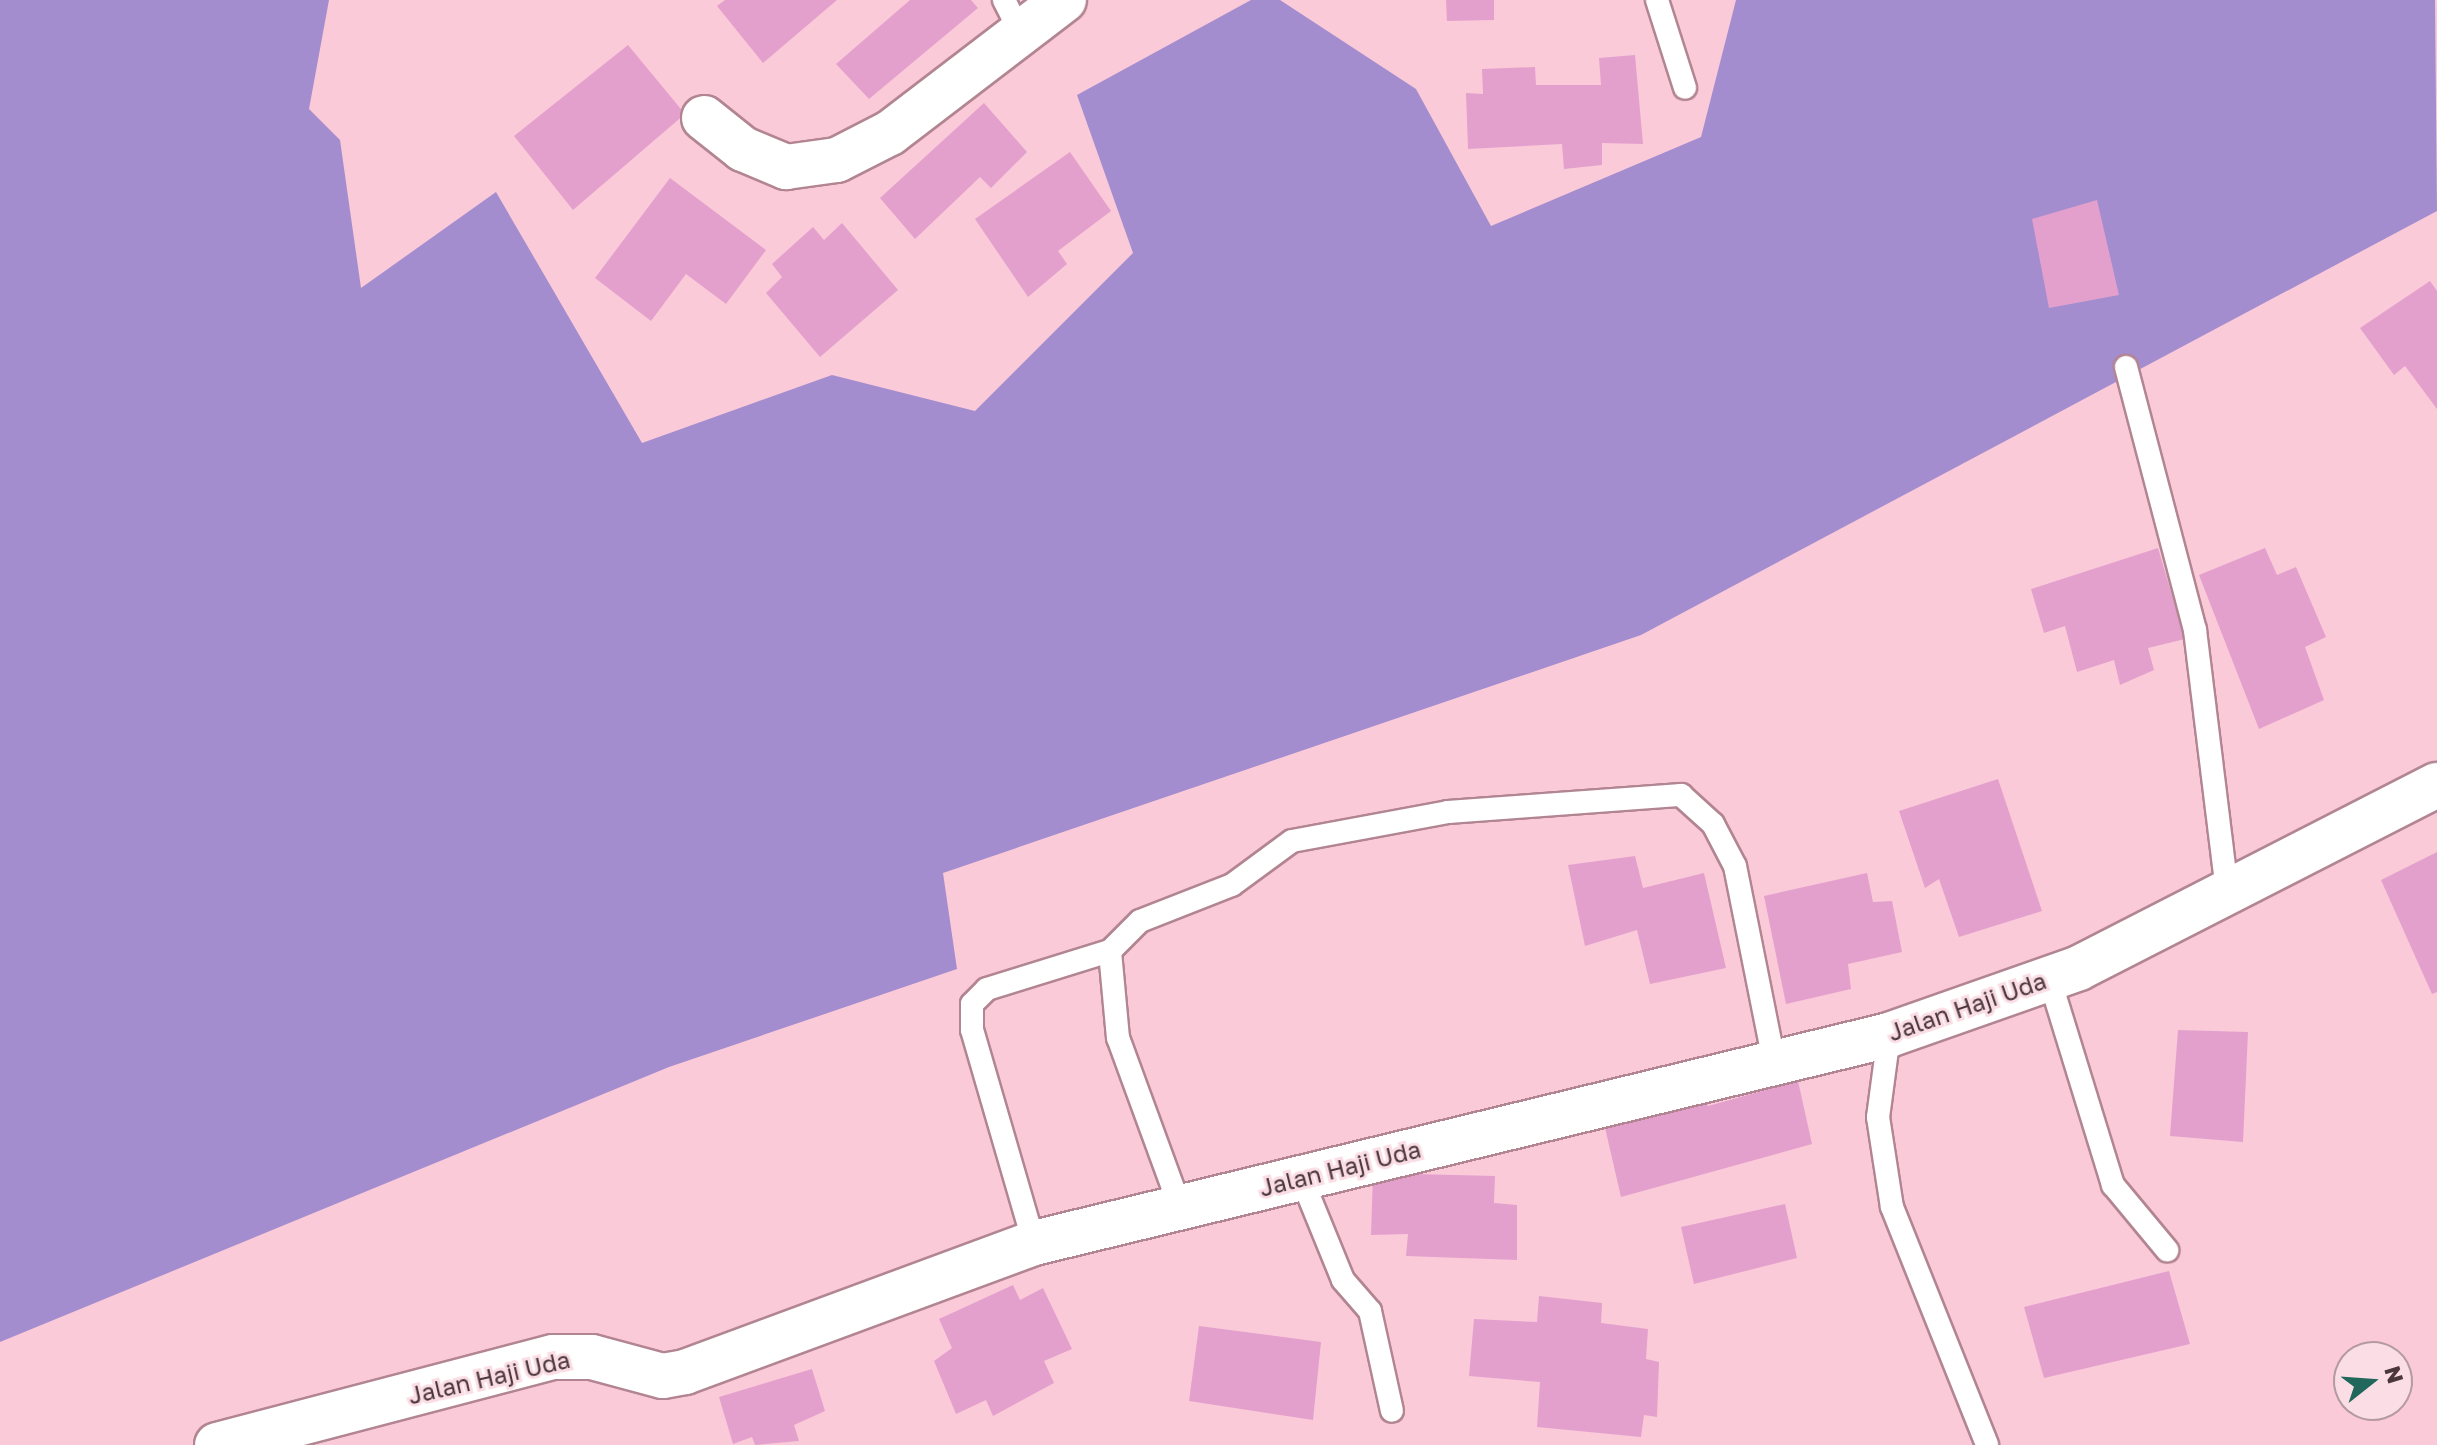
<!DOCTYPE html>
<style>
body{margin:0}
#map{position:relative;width:2437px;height:1445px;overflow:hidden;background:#fbcad8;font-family:"Golos Text",sans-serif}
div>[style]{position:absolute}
.forest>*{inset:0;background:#a38dcf}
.building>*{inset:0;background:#e3a0cd}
.roads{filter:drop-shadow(2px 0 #b28592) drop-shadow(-2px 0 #b28592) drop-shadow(0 2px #b28592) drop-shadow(0 -2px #b28592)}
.lane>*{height:22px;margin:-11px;padding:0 11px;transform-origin:11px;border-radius:11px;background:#fff}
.street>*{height:44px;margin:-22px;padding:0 22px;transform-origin:22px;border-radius:22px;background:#fff}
span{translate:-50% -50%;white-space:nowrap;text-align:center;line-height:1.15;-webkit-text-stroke:6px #fbdde5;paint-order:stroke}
.street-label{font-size:24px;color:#4a363c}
.north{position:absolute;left:2333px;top:1341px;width:80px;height:80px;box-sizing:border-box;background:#fbdde5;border:2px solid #b49aa1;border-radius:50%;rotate:73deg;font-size:22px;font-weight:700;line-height:32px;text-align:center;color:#4a363c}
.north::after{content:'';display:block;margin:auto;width:28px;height:36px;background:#21675b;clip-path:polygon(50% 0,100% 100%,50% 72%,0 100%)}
</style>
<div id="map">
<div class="forest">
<i style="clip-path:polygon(0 0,329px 0,309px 109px,340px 140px,361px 288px,496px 192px,642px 443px,832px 375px,975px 411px,1133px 253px,1077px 95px,1251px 0,1280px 0,1416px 89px,1491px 226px,1701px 137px,1736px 0,2435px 0,2437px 211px,1641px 635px,943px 873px,957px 969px,669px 1067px,0 1342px)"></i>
</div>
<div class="building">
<i style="clip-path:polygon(725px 0,837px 0,763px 63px,717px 6px)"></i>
<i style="clip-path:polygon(910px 0,971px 0,978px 8px,869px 99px,836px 64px)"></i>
<i style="clip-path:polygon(1446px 0,1494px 0,1494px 20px,1447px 21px)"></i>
<i style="clip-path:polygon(628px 45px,685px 114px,573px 210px,514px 136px)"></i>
<i style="clip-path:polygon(1635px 55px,1643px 144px,1602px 143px,1602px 165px,1564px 169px,1562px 144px,1468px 149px,1466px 93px,1483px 94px,1482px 69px,1535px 67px,1536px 85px,1601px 85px,1599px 58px)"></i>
<i style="clip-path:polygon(984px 103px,1027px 152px,991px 188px,980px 177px,915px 239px,880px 198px)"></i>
<i style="clip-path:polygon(1070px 152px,1111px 211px,1058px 251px,1067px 264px,1028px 297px,975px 219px)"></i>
<i style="clip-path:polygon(670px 178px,766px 250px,726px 304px,686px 274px,651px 321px,595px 278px)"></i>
<i style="clip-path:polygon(2097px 200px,2119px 295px,2049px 308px,2032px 219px)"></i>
<i style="clip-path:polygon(842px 223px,898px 290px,820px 357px,766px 293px,782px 277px,772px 264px,813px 227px,824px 240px)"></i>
<i style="clip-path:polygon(2430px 281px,2437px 291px,2437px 409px,2405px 366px,2394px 375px,2360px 328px)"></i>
<i style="clip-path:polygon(2158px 548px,2185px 639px,2148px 648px,2154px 670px,2120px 685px,2114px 660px,2077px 672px,2065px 626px,2044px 633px,2031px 589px)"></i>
<i style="clip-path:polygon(2265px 548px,2277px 575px,2296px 567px,2326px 637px,2305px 647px,2324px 700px,2259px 729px,2199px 575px)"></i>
<i style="clip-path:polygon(1998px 779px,2042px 911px,1959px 937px,1939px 879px,1925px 888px,1899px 811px)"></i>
<i style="clip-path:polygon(2437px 852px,2437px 992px,2432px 994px,2381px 880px)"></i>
<i style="clip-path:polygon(1635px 856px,1643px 888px,1704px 873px,1726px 968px,1650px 984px,1637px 930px,1585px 946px,1568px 865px)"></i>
<i style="clip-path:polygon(1867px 873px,1873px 902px,1892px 901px,1902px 952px,1848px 964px,1851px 989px,1786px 1004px,1764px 896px)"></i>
<i style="clip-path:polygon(2178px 1030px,2248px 1032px,2243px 1142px,2170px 1136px)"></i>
<i style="clip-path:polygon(1798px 1081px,1812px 1144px,1621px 1197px,1603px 1119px,1705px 1095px,1708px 1106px)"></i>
<i style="clip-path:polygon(1373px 1173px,1495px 1176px,1494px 1203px,1517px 1205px,1517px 1260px,1406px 1256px,1408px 1234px,1371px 1235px)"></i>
<i style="clip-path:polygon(1785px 1204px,1797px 1258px,1694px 1284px,1681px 1227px)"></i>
<i style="clip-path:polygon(2169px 1271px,2190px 1344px,2044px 1378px,2024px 1307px)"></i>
<i style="clip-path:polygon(1013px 1285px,1020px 1300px,1043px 1288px,1072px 1349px,1044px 1361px,1054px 1383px,993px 1416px,986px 1400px,956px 1414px,934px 1361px,952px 1348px,939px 1319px)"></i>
<i style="clip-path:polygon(1539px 1296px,1602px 1303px,1601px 1323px,1648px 1329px,1646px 1359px,1659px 1362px,1657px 1417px,1644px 1415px,1641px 1437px,1537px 1427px,1540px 1382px,1469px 1376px,1474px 1319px,1537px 1322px)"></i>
<i style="clip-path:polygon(1199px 1326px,1321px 1342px,1313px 1420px,1189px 1401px)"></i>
<i style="clip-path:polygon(812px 1369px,825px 1411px,794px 1425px,799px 1441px,755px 1445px,752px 1437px,733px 1444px,719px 1397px)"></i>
</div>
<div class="roads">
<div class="lane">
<i style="left:1004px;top:0;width:37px;rotate:63deg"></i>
<i style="left:1657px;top:0;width:92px;rotate:72.3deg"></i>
<i style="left:2126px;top:367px;width:272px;rotate:75.3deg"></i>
<i style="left:2195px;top:630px;width:264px;rotate:83deg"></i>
<i style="left:2049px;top:977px;width:218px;rotate:72.9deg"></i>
<i style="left:2113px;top:1185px;width:85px;rotate:50.3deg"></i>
<i style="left:1889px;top:1035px;width:83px;rotate:97.6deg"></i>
<i style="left:1878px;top:1117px;width:91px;rotate:81.2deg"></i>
<i style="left:1892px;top:1207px;width:256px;rotate:68.2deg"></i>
<i style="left:1301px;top:1177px;width:111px;rotate:67.8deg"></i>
<i style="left:1343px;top:1280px;width:41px;rotate:48.9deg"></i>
<i style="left:1370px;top:1311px;width:102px;rotate:77.6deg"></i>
<i style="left:1180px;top:1207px;width:180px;rotate:-110.1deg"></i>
<i style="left:1118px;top:1038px;width:87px;rotate:-95.3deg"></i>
<i style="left:1110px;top:951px;width:42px;rotate:-45deg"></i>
<i style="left:1140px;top:921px;width:99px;rotate:-21.4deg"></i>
<i style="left:1232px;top:885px;width:74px;rotate:-36.3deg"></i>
<i style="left:1292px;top:841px;width:159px;rotate:-10.5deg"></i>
<i style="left:1448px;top:812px;width:234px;rotate:-4.2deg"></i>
<i style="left:1681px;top:795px;width:43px;rotate:42.2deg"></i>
<i style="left:1713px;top:824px;width:47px;rotate:62.4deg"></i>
<i style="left:1735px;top:866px;width:199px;rotate:78.7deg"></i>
<i style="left:1034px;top:1243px;width:222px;rotate:-106.2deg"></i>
<i style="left:972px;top:1030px;width:26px;rotate:-90deg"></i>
<i style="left:972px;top:1004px;width:21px;rotate:-45deg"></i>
<i style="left:987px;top:989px;width:129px;rotate:-17.2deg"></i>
</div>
<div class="street">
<i style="left:704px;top:118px;width:50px;rotate:38.5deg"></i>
<i style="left:743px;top:149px;width:47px;rotate:22.7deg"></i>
<i style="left:786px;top:167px;width:51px;rotate:-7.8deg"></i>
<i style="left:837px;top:160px;width:59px;rotate:-27deg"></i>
<i style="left:890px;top:133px;width:219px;rotate:-37.4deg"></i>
<i style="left:217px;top:1445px;width:347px;rotate:-14.7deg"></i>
<i style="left:553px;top:1357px;width:39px"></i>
<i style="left:592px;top:1357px;width:73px;rotate:15deg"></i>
<i style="left:663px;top:1376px;width:22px;rotate:-10deg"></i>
<i style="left:685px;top:1372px;width:372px;rotate:-20.3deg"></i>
<i style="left:1034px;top:1243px;width:880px;rotate:-13.67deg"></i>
<i style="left:1889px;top:1035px;width:201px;rotate:-19.4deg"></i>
<i style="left:2079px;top:968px;width:402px;rotate:-27.1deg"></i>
</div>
</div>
<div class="street-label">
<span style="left:1967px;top:1006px;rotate:-19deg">Jalan Haji Uda</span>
<span style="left:1340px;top:1168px;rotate:-14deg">Jalan Haji Uda</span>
<span style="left:489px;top:1377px;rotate:-13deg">Jalan Haji Uda</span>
</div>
<div class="north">N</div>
</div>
